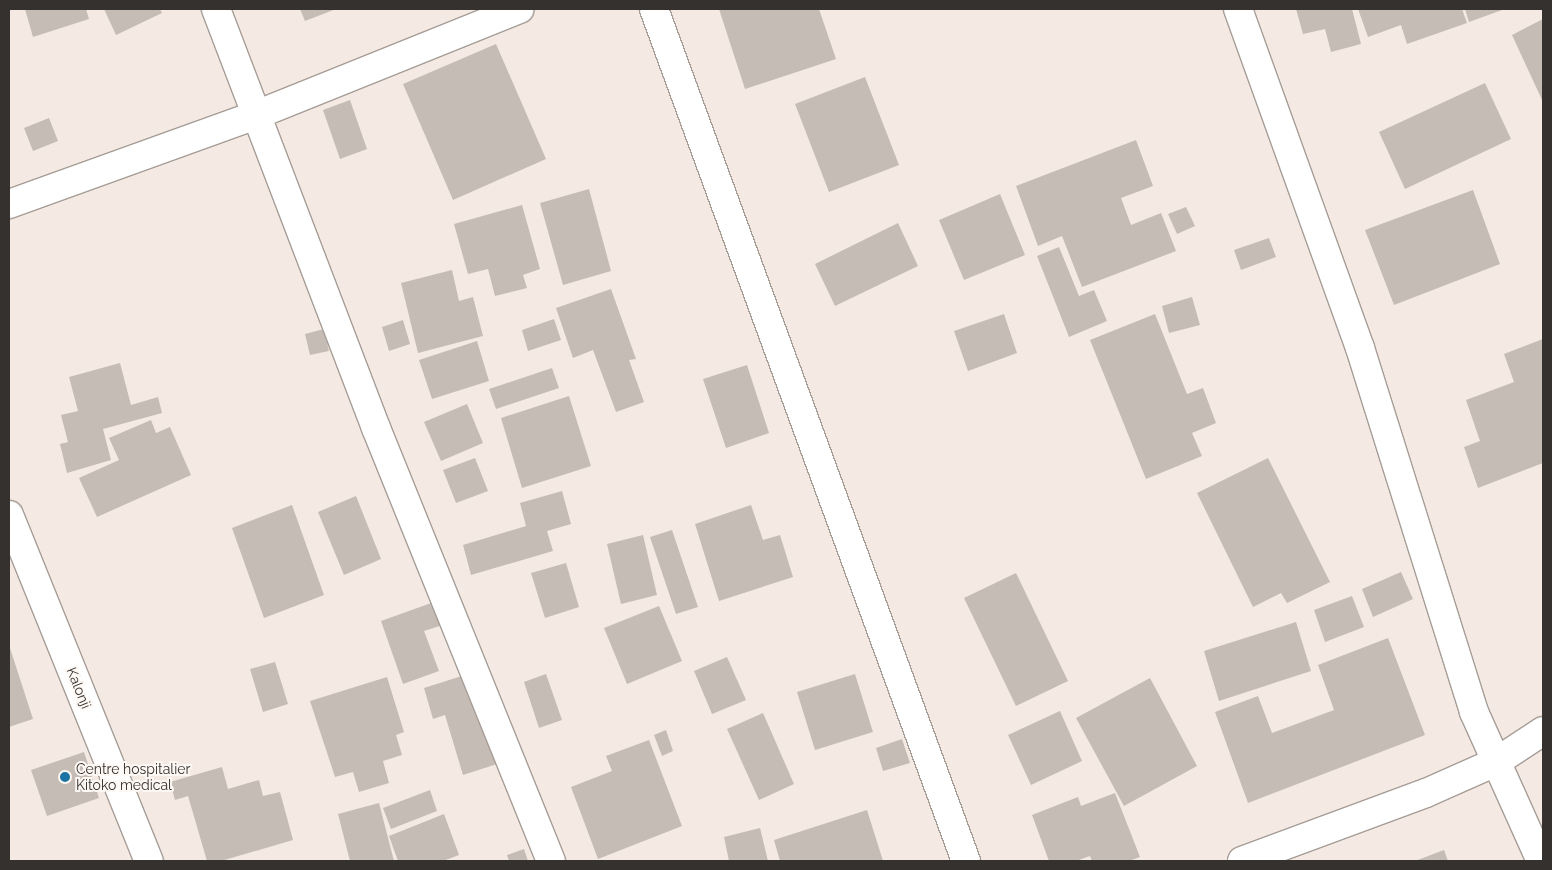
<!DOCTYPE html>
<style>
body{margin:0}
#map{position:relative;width:1552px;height:870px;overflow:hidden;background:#f4eae3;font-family:Raleway,sans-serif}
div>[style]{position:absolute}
.building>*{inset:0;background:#c5bcb6}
.roads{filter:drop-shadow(1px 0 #a69d97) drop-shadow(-1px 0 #a69d97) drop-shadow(0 1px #a69d97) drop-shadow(0 -1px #a69d97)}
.minor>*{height:28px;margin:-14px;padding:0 14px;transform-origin:14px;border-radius:14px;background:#fff}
.dots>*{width:14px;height:14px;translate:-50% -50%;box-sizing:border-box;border:2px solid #fef8f4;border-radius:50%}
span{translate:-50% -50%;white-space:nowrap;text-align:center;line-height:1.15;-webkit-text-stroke:4px #fef8f4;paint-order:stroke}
.street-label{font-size:14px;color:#34312e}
.poi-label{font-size:14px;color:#34312e}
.left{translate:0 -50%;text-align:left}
.frame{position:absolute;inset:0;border:10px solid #34312e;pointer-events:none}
</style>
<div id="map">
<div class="building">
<i style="clip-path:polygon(25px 9px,86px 9px,89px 19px,33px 37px)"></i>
<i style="clip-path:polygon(104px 9px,160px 9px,162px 13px,116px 35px)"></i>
<i style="clip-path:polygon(300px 9px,336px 9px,305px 21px)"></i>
<i style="clip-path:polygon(719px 9px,819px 9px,836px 59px,745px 89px)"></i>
<i style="clip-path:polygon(1296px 9px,1352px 9px,1361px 44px,1331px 52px,1325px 29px,1303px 34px)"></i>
<i style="clip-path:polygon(1358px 9px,1462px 9px,1467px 23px,1407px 44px,1401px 25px,1368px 37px)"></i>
<i style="clip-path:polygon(1465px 9px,1501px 9px,1502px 10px,1469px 22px)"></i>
<i style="clip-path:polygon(1543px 19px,1543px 102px,1512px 35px)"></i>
<i style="clip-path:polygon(496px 44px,546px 159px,453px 200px,403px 84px)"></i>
<i style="clip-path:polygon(865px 77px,899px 165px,829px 192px,795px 104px)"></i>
<i style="clip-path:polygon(1485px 83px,1511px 139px,1405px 189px,1379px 132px)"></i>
<i style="clip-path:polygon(350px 100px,367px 149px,340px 159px,323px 110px)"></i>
<i style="clip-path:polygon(49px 118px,58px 141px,33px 151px,24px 128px)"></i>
<i style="clip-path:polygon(1136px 140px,1153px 186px,1121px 198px,1131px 225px,1161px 213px,1176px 251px,1082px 287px,1062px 236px,1038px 246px,1016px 186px)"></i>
<i style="clip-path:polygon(589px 189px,611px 271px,563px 285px,540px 203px)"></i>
<i style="clip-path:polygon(1473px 190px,1500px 264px,1394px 305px,1365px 230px)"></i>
<i style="clip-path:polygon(1000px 194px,1025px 255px,964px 280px,939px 220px)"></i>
<i style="clip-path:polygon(522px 205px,540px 269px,523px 275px,527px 288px,495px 296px,488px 269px,468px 274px,454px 224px)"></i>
<i style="clip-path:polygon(1186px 207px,1195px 226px,1177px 234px,1168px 214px)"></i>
<i style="clip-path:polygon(898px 223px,918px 266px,835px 306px,815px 264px)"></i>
<i style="clip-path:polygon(1269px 238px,1276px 257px,1241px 270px,1234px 250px)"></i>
<i style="clip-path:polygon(1059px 247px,1079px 296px,1094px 290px,1107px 321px,1069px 337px,1037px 256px)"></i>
<i style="clip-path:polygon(452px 270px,459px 301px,473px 297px,483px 336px,418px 353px,401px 283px)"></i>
<i style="clip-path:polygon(611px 289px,636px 359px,629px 360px,644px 402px,616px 412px,593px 350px,573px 358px,556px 308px)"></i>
<i style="clip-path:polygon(1192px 297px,1200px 325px,1169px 333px,1162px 306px)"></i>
<i style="clip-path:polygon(1004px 314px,1017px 353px,968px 371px,954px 331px)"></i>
<i style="clip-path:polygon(1155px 314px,1187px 394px,1203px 388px,1216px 423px,1192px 433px,1202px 456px,1146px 479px,1090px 340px)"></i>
<i style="clip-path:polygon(554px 319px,561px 340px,528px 351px,522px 330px)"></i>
<i style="clip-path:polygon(403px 320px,410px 344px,389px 351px,382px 327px)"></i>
<i style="clip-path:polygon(324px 329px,329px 351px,310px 355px,305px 334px)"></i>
<i style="clip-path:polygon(1543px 339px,1543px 463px,1478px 488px,1464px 447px,1480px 441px,1466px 400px,1514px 382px,1504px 354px)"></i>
<i style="clip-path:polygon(477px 341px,489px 381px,432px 399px,419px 360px)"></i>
<i style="clip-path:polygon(120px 363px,131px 405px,158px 397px,162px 413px,103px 429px,111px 460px,67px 473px,60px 444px,68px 442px,61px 415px,78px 411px,69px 377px)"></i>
<i style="clip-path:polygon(747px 365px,769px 433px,726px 448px,703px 379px)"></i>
<i style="clip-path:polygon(552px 368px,559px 388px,496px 409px,489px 389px)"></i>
<i style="clip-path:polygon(569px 396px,591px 466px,522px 488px,501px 418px)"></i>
<i style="clip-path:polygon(467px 404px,483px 443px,441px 461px,424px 422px)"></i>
<i style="clip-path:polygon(151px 420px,156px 433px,170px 427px,191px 475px,97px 517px,79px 478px,119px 460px,109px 438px)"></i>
<i style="clip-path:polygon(475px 458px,488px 491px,456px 503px,443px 470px)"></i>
<i style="clip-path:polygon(1268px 458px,1330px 582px,1287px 603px,1281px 593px,1253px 607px,1197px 493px)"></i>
<i style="clip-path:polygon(562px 491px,571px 524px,547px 531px,553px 551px,471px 575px,463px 545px,526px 526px,520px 503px)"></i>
<i style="clip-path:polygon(356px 496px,381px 559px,344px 575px,318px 512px)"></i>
<i style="clip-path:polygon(292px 505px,324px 595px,264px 618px,232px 528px)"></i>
<i style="clip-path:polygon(751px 505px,763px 540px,780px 535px,793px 577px,719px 601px,695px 524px)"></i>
<i style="clip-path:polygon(672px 530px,698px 607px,676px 614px,650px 537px)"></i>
<i style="clip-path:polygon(643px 535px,657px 595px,621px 604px,607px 544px)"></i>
<i style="clip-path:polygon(566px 563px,579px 607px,545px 618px,531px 573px)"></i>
<i style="clip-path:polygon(1401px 572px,1413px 599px,1373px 617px,1362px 589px)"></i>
<i style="clip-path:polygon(1016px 573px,1068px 681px,1016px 706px,964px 598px)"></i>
<i style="clip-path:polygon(1352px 596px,1364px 627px,1325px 642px,1314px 610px)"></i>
<i style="clip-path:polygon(434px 602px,443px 625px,424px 631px,439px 671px,403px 684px,381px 621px)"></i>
<i style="clip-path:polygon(659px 606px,682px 661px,627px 684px,604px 628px)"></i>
<i style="clip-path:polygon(1296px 622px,1311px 671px,1219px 701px,1204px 651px)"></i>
<i style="clip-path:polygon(1388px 638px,1425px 735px,1248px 803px,1215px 712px,1258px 696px,1272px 733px,1334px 710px,1318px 665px)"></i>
<i style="clip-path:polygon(9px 645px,33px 719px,9px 727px)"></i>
<i style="clip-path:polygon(727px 657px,746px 700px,712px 714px,694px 671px)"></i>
<i style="clip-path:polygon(275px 662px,288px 704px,263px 712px,250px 669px)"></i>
<i style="clip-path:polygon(468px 674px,497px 764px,463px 775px,445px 715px,433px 719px,424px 688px)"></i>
<i style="clip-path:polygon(546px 674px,562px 720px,539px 728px,524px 682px)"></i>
<i style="clip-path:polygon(855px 674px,873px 732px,815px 750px,797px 692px)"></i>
<i style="clip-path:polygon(387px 677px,404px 732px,396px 735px,402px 755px,383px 761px,389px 783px,359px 792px,353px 772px,335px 777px,310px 701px)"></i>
<i style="clip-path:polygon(1150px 678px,1197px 766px,1124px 806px,1076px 718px)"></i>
<i style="clip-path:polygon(1060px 711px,1082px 761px,1031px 785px,1008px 735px)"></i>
<i style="clip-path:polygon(763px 713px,794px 784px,759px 800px,727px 729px)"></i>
<i style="clip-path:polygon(666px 730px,673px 751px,662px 756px,654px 735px)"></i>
<i style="clip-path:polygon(902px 739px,910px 763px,883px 771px,876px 748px)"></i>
<i style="clip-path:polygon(649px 740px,682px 826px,598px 859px,571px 787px,612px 771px,606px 756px)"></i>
<i style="clip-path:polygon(84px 752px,99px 798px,47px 816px,31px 770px)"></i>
<i style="clip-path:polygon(222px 767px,228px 789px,259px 780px,263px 796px,280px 792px,293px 840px,221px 861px,207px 861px,188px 796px,175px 800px,170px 782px)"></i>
<i style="clip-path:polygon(430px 790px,437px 811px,391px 829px,383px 808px)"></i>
<i style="clip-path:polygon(1115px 793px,1140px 857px,1129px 861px,1092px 861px,1090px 856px,1076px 861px,1049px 861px,1032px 815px,1078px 797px,1081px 806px)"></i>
<i style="clip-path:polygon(379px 803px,394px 861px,350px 861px,338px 814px)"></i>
<i style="clip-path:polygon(867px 810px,883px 861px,780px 861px,774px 840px)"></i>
<i style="clip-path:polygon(444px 814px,459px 855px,443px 861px,398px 861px,389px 836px)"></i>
<i style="clip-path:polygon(760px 828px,768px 861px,729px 861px,724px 837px)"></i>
<i style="clip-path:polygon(524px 849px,528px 861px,509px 861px,507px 855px)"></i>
<i style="clip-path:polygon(1444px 850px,1448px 861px,1415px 861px)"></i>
</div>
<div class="roads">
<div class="minor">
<i style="left:216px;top:9px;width:449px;rotate:69.1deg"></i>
<i style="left:376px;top:428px;width:467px;rotate:68deg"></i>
<i style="left:654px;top:9px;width:907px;rotate:69.89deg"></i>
<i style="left:1238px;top:9px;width:360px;rotate:70.2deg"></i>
<i style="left:1360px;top:348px;width:381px;rotate:72.6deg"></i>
<i style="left:1474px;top:712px;width:163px;rotate:65.8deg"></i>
<i style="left:9px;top:204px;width:263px;rotate:-19.8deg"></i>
<i style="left:256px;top:115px;width:284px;rotate:-21.9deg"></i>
<i style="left:9px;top:515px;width:373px;rotate:68deg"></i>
<i style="left:1242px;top:861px;width:196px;rotate:-20.3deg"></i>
<i style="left:1426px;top:793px;width:77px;rotate:-23.9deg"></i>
<i style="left:1496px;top:762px;width:56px;rotate:-33.4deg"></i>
</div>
</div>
<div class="dots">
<i style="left:65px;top:777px;background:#1b73a3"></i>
</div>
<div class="street-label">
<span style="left:79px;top:688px;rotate:68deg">Kalonji</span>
</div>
<div class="poi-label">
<span class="left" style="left:76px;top:777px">Centre hospitalier<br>Kitoko medical</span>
</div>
<div class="frame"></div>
</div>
